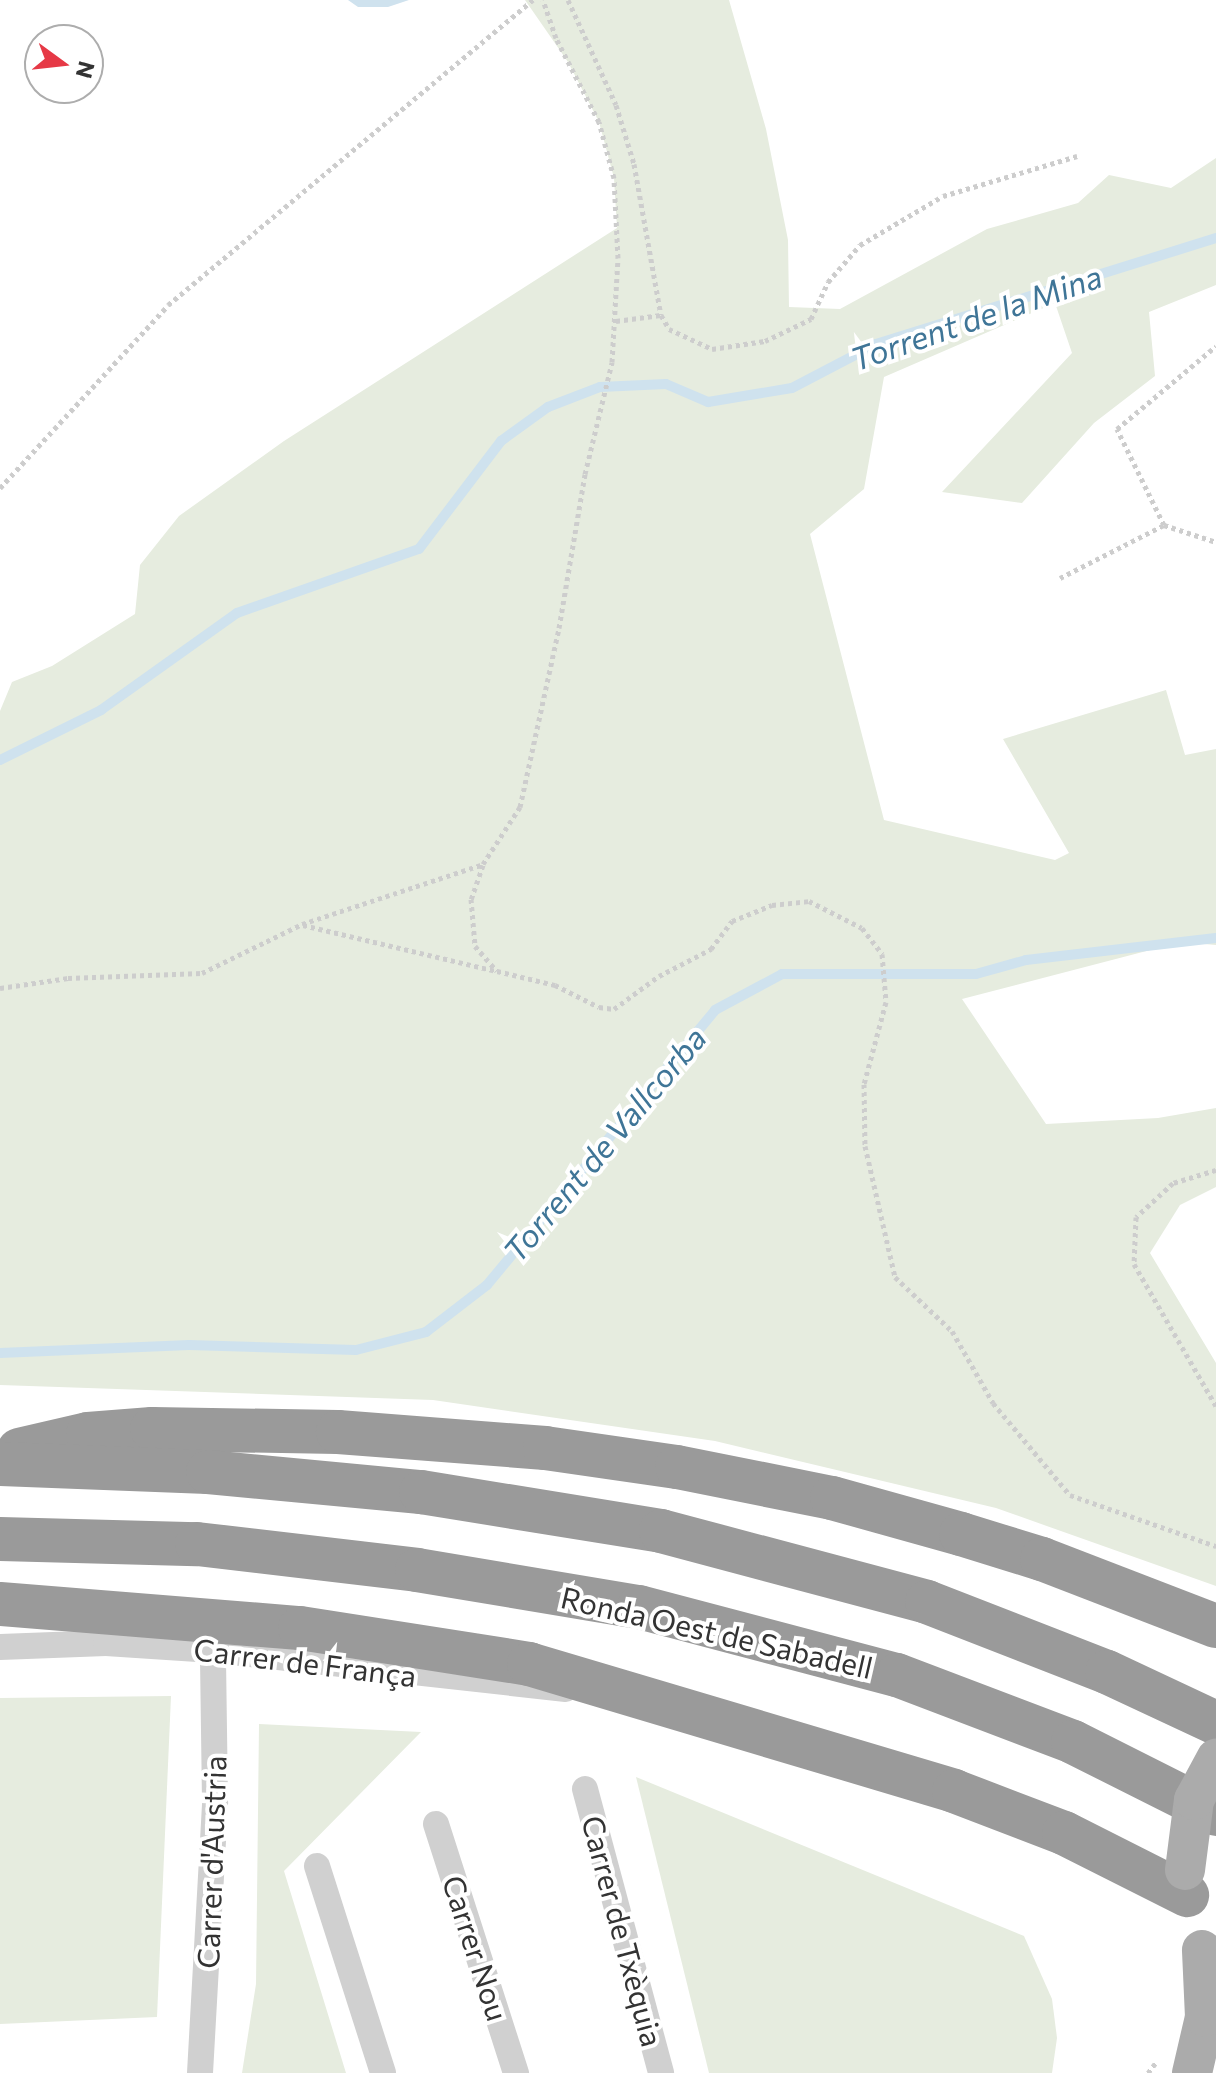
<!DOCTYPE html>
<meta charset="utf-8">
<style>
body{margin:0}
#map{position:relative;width:1216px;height:2073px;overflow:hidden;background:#fff;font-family:Commissioner,sans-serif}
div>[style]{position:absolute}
.green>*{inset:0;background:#e6ecdf}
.water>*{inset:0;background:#cfe2ee}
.stream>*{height:10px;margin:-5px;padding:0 5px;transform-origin:5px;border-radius:5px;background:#cfe2ee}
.path>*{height:5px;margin-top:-2.5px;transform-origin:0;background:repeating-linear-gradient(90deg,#cdcdcd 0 4px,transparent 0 8px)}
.street>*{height:26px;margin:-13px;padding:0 13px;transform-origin:13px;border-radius:13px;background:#d0d0d0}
.primary>*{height:40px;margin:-20px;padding:0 20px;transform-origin:20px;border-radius:20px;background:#ababab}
.highway>*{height:44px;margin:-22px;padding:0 22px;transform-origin:22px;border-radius:22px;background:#9a9a9a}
.primary-bridge>*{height:40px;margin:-20px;padding:0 20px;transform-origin:20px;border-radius:20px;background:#ababab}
span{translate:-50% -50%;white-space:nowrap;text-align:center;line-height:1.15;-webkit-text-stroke:8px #fff;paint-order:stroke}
.street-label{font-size:30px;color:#333}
.water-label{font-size:32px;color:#3f7597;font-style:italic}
.north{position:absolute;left:24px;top:24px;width:80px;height:80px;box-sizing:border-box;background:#fff;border:2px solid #adadad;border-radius:50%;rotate:105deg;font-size:22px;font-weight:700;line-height:32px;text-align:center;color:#333}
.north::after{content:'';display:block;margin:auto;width:28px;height:36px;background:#e63946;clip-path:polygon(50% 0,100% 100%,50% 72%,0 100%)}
</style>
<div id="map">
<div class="green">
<i style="clip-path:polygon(525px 0,729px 0,766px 129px,788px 240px,789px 307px,840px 309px,987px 229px,1078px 203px,1109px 175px,1171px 188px,1216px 158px,1216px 285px,1149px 312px,1155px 376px,1094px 423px,1022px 503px,942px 492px,1072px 353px,1055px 303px,884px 377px,864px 489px,810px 534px,884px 820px,1055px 860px,1069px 853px,1003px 739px,1166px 690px,1185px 755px,1216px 749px,1216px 945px,1181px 942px,962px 999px,1046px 1124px,1158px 1118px,1216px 1108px,1216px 1187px,1180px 1205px,1150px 1253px,1216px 1363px,1216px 1586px,996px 1508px,715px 1441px,433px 1400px,0 1385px,0 711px,12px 682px,52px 666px,135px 614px,140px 565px,179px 516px,284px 441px,617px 228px,614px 178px,599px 122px,568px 62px)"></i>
<i style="clip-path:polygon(171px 1696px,157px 2017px,0 2024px,0 1698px)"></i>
<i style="clip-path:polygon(259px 1724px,421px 1732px,284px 1871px,346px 2073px,242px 2073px,256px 1984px)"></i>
<i style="clip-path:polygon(636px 1777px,1024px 1936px,1052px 1999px,1057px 2038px,1052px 2073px,709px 2073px)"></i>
</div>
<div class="water">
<i style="clip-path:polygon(348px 0,409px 0,388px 7px,358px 7px)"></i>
</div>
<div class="stream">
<i style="left:0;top:760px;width:113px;rotate:-26.3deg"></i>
<i style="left:101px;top:710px;width:167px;rotate:-35.5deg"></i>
<i style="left:237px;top:613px;width:193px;rotate:-19.4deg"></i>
<i style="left:419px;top:549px;width:136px;rotate:-52.8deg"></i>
<i style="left:501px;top:441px;width:58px;rotate:-35.9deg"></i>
<i style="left:548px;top:407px;width:56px;rotate:-21deg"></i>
<i style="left:600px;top:387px;width:66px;rotate:-2.6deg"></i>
<i style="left:666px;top:384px;width:46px;rotate:23.2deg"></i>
<i style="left:708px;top:402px;width:85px;rotate:-9.5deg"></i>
<i style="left:792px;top:388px;width:95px;rotate:-27.6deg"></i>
<i style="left:876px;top:344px;width:356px;rotate:-17.3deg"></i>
<i style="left:0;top:1353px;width:189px;rotate:-2.4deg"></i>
<i style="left:189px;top:1345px;width:167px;rotate:1.7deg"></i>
<i style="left:356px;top:1350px;width:72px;rotate:-14.4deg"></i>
<i style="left:426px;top:1332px;width:77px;rotate:-37.6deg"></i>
<i style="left:487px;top:1285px;width:357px;rotate:-50.3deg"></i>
<i style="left:715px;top:1010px;width:76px;rotate:-28.2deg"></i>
<i style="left:782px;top:974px;width:194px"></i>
<i style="left:976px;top:974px;width:52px;rotate:-15.6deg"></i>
<i style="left:1026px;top:960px;width:191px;rotate:-6.6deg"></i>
</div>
<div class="path">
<i style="left:568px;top:0;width:115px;rotate:65.4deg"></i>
<i style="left:616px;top:105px;width:62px;rotate:73deg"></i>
<i style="left:634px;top:164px;width:153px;rotate:79.9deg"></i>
<i style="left:661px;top:315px;width:16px;rotate:60deg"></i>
<i style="left:669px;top:329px;width:47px;rotate:24.9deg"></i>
<i style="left:712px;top:349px;width:54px;rotate:-8.6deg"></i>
<i style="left:765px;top:341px;width:51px;rotate:-25.6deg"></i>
<i style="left:811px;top:319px;width:41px;rotate:-65.3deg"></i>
<i style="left:828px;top:282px;width:49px;rotate:-49.1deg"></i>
<i style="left:860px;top:245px;width:96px;rotate:-30.6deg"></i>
<i style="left:943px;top:196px;width:140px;rotate:-16.6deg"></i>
<i style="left:616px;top:321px;width:45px;rotate:-7.6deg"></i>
<i style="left:0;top:488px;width:248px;rotate:-47.4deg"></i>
<i style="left:168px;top:305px;width:476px;rotate:-39.9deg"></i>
<i style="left:1164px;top:525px;width:107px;rotate:-116.1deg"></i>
<i style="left:1117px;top:429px;width:129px;rotate:-40deg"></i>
<i style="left:1060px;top:578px;width:117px;rotate:-27deg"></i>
<i style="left:1164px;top:525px;width:55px;rotate:18.1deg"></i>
<i style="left:483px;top:865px;width:36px;rotate:109deg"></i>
<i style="left:471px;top:899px;width:47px;rotate:85.1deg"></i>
<i style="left:475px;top:946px;width:33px;rotate:49deg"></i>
<i style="left:497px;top:971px;width:60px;rotate:13.6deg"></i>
<i style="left:555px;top:985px;width:49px;rotate:26.6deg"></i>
<i style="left:599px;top:1007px;width:15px;rotate:8deg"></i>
<i style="left:614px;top:1009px;width:56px;rotate:-36.3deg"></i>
<i style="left:659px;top:976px;width:59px;rotate:-27.4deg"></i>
<i style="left:711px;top:949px;width:35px;rotate:-53deg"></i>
<i style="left:732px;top:921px;width:43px;rotate:-21.8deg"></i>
<i style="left:772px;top:905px;width:37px;rotate:-6deg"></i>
<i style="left:809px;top:901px;width:59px;rotate:27deg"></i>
<i style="left:862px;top:928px;width:33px;rotate:52deg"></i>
<i style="left:882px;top:954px;width:48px;rotate:85.2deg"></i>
<i style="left:886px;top:1002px;width:85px;rotate:105deg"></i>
<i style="left:864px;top:1084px;width:62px;rotate:89.1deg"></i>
<i style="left:865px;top:1146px;width:134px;rotate:77.1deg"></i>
<i style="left:895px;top:1277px;width:79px;rotate:43.5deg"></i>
<i style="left:952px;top:1331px;width:83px;rotate:60.3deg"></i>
<i style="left:993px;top:1403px;width:120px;rotate:50.1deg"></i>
<i style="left:1070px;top:1495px;width:155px;rotate:19.3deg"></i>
<i style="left:303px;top:925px;width:198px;rotate:13.4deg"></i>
<i style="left:0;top:988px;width:69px;rotate:-8.4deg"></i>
<i style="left:68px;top:978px;width:134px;rotate:-2.1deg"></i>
<i style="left:202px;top:973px;width:111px;rotate:-26.1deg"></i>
<i style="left:302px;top:924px;width:191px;rotate:-18.3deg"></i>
<i style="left:483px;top:864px;width:68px;rotate:-57deg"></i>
<i style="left:520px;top:807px;width:183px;rotate:-77.7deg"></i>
<i style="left:559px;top:628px;width:156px;rotate:-80.4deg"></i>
<i style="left:585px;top:474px;width:115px;rotate:-76.4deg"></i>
<i style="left:612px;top:362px;width:104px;rotate:-86.7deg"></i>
<i style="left:618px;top:258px;width:80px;rotate:-92.9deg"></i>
<i style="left:614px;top:178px;width:58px;rotate:-105deg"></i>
<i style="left:599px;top:122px;width:94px;rotate:-117.1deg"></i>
<i style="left:556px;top:38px;width:40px;rotate:-108.9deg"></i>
<i style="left:1216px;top:1170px;width:45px;rotate:163.2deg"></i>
<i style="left:1173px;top:1183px;width:50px;rotate:137.4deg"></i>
<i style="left:1136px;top:1217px;width:47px;rotate:92.4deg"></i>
<i style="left:1134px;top:1264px;width:164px;rotate:60deg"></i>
<i style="left:1148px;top:2073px;width:15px;rotate:-53deg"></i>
</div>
<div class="street">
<i style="left:0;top:1647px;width:106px;rotate:-2.2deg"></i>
<i style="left:106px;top:1643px;width:107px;rotate:3.7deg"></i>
<i style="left:213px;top:1650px;width:355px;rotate:6.3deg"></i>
<i style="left:585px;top:1789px;width:294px;rotate:75deg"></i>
<i style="left:436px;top:1824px;width:262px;rotate:72.2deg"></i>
<i style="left:317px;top:1866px;width:217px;rotate:72.3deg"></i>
<i style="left:200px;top:2073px;width:271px;rotate:-86.8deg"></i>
<i style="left:215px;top:1802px;width:152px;rotate:-90.8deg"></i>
</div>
<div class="primary">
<i style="left:1192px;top:2073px;width:57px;rotate:-76.9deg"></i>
<i style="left:1205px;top:2017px;width:67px;rotate:-92.6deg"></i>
</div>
<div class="highway">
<i style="left:19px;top:1450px;width:71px;rotate:-13.1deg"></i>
<i style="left:88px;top:1434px;width:64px;rotate:-4.5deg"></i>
<i style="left:152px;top:1429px;width:186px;rotate:0.9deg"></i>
<i style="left:338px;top:1432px;width:208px;rotate:4.4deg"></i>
<i style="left:545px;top:1448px;width:133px;rotate:8.2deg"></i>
<i style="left:677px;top:1467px;width:158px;rotate:11.3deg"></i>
<i style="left:832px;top:1498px;width:134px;rotate:15.6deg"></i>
<i style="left:961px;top:1534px;width:85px;rotate:17.2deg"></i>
<i style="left:1042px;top:1559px;width:186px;rotate:21.1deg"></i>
<i style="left:0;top:1464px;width:208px;rotate:2.2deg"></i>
<i style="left:208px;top:1472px;width:214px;rotate:5.4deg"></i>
<i style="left:421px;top:1492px;width:243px;rotate:9.2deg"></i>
<i style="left:661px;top:1531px;width:275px;rotate:14.9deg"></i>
<i style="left:927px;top:1602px;width:193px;rotate:21.3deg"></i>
<i style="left:1107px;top:1672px;width:120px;rotate:25.1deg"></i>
<i style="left:0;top:1539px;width:197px;rotate:1.5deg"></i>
<i style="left:197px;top:1544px;width:222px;rotate:6.7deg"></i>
<i style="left:417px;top:1570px;width:225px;rotate:9.5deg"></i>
<i style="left:639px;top:1607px;width:267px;rotate:14.8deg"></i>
<i style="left:897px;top:1675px;width:188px;rotate:20.8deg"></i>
<i style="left:1073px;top:1742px;width:160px;rotate:26.7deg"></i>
<i style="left:0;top:1604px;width:301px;rotate:4.6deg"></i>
<i style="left:300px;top:1628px;width:232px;rotate:8.9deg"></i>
<i style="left:529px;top:1664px;width:444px;rotate:16.6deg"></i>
<i style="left:954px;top:1791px;width:118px;rotate:20.9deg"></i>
<i style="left:1064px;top:1833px;width:138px;rotate:26.8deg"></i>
</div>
<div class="primary-bridge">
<i style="left:1185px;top:1870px;width:71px;rotate:-82.7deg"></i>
<i style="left:1194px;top:1800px;width:47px;rotate:-61.8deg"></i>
</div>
<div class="street-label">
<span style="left:717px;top:1632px;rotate:13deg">Ronda Oest de Sabadell</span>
<span style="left:305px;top:1662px;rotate:7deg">Carrer de França</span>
<span style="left:211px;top:1862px;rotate:-88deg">Carrer d'Austria</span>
<span style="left:623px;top:1931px;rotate:75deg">Carrer de Txèquia</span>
<span style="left:476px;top:1948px;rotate:72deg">Carrer Nou</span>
</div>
<div class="water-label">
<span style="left:976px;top:317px;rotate:-19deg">Torrent de la Mina</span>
<span style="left:604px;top:1144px;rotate:-50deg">Torrent de Vallcorba</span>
</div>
<div class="north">N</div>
</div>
